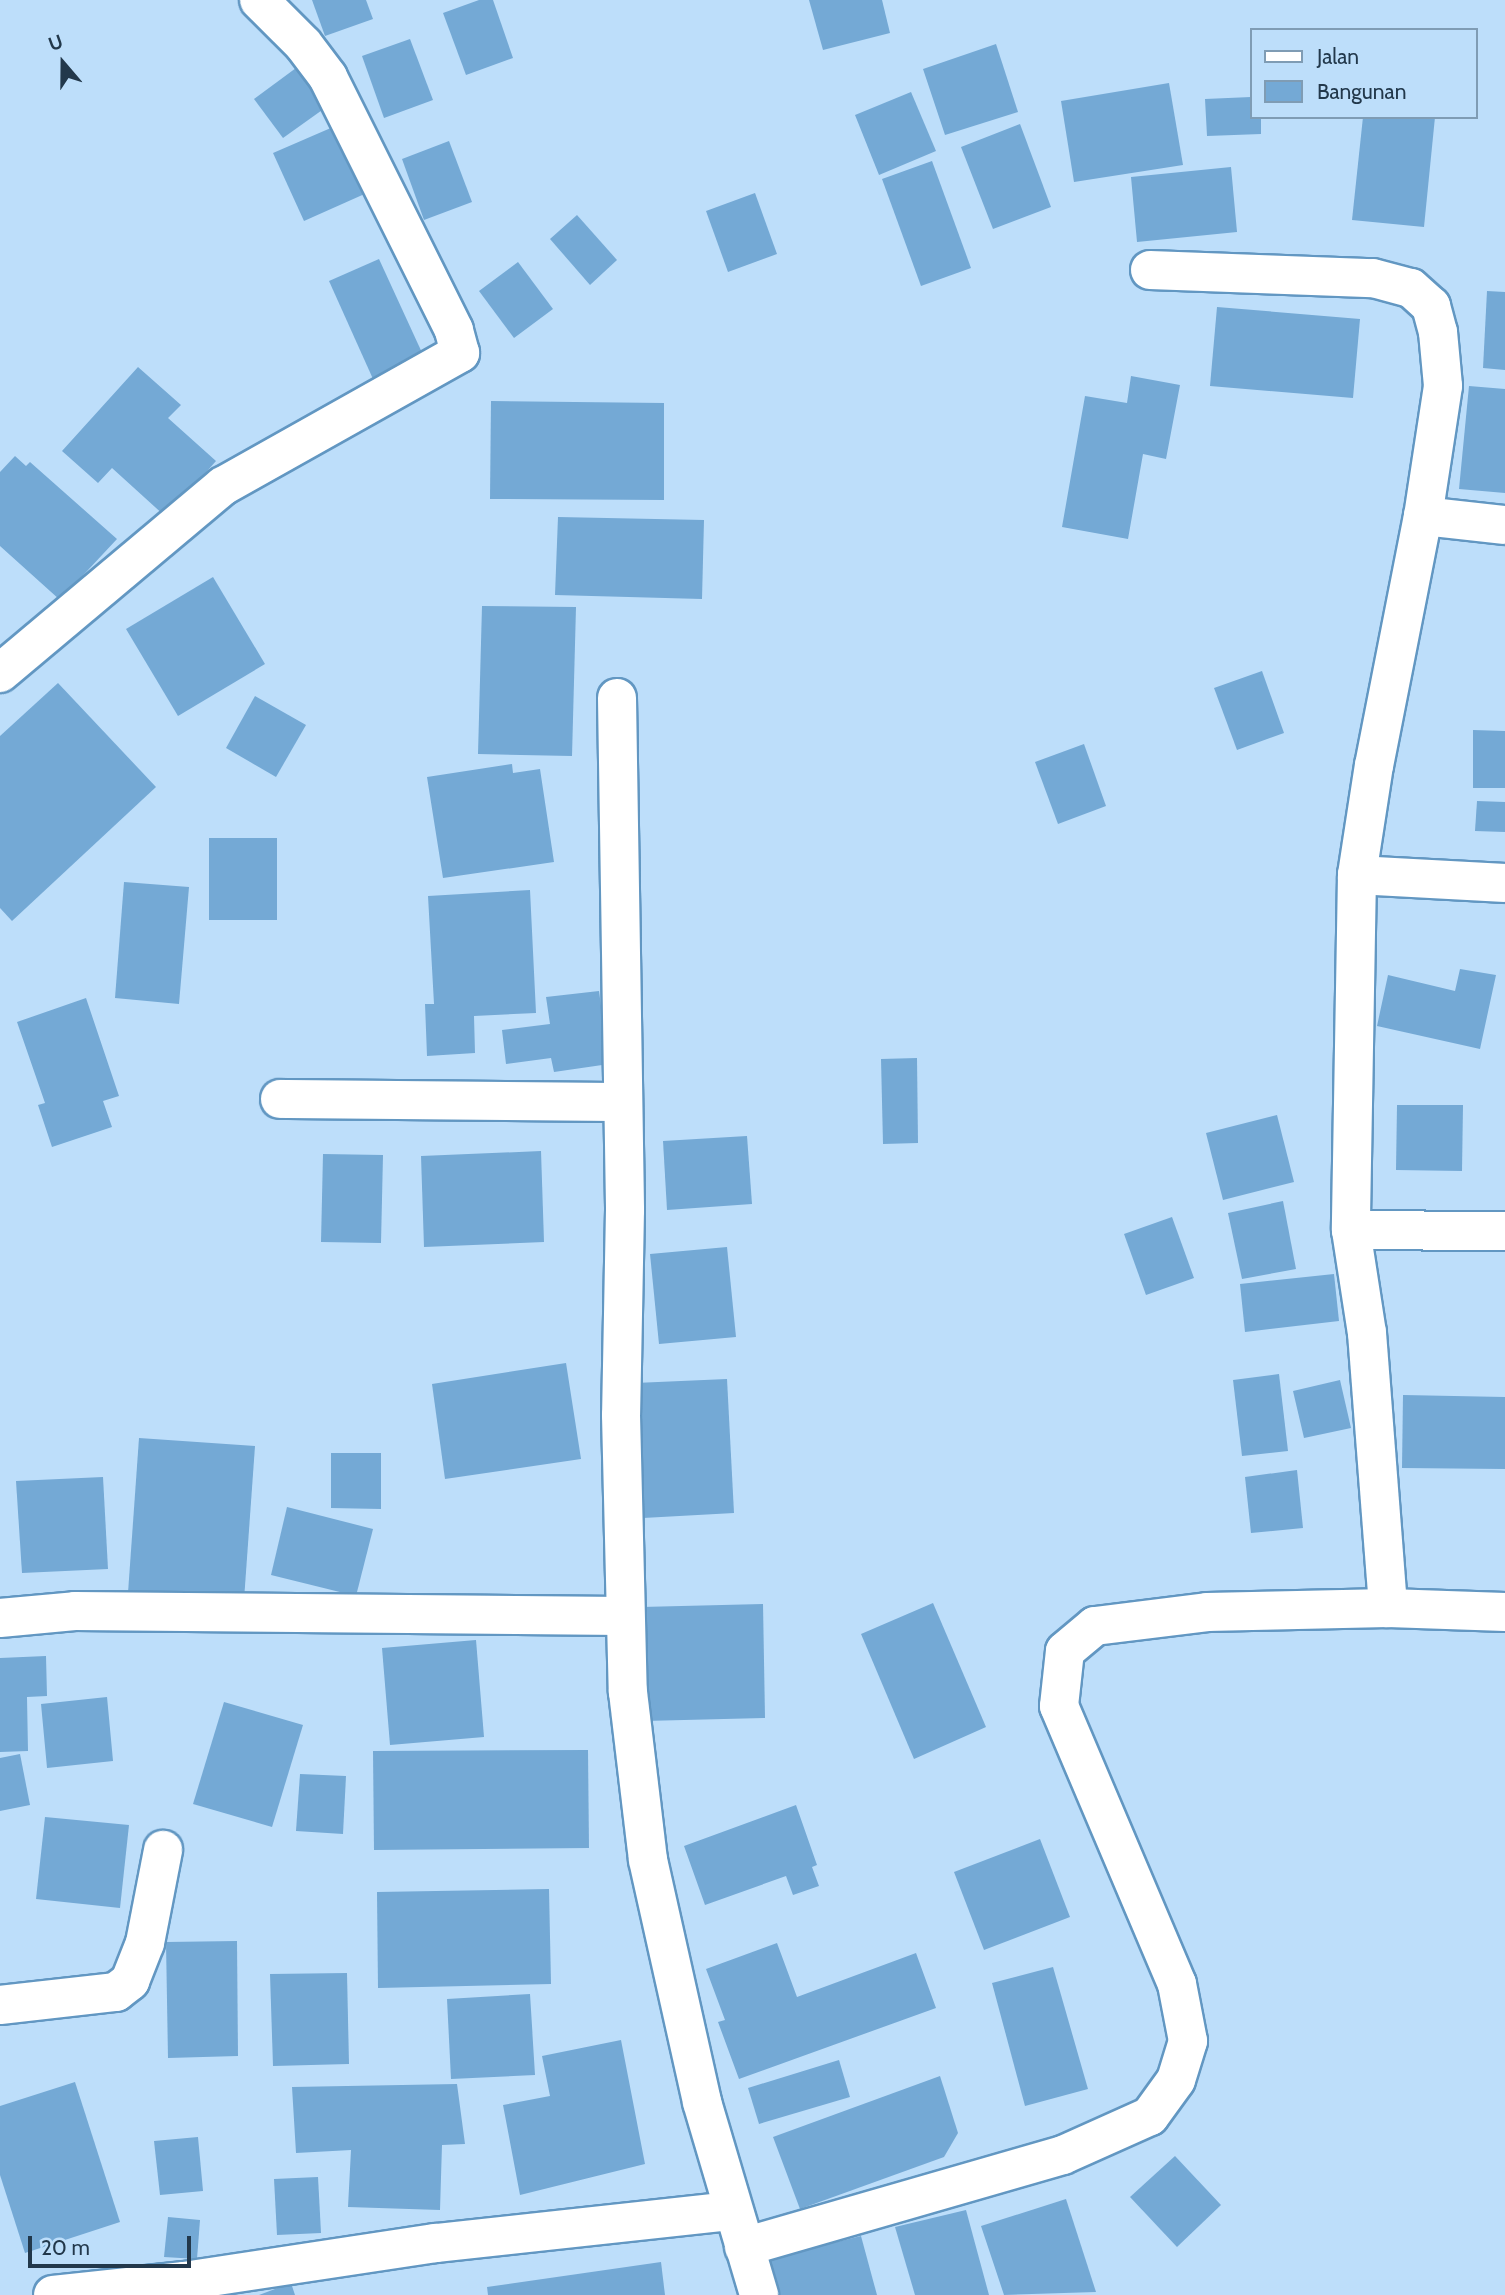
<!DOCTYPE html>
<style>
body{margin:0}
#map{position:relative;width:1505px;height:2295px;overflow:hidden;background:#bddefa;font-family:Cabin,sans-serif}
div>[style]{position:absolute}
.building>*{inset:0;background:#74a9d5}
.roads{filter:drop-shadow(2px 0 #6297c2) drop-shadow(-2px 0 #6297c2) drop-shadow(0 2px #6297c2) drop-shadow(0 -2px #6297c2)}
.street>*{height:38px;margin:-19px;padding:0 19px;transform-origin:19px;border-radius:19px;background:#fff}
span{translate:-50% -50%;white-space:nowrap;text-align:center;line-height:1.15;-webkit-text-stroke:5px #bddefa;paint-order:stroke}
.legend{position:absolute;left:1250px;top:28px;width:228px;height:91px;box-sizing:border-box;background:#bddefa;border:2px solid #7f9cb4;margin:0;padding:9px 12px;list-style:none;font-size:21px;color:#22384b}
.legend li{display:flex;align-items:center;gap:14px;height:35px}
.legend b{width:35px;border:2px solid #7f9cb4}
.north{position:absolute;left:28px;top:28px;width:70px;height:70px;-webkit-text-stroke:5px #bddefa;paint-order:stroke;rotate:340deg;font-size:19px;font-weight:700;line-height:28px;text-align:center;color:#22384b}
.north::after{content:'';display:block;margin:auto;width:24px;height:32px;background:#22384b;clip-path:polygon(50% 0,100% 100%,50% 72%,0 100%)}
.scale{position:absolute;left:28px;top:2236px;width:163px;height:32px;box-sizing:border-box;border:4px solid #22384b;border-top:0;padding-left:9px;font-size:21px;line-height:24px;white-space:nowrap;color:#22384b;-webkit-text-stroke:5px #bddefa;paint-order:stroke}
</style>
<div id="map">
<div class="building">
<i style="clip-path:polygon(312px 0,366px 0,373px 19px,325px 36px)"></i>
<i style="clip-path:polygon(479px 0,493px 0,513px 58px,466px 75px,443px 13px)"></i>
<i style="clip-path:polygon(809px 0,882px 0,890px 33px,823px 50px)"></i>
<i style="clip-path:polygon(410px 39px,433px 100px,384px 118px,362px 56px)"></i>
<i style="clip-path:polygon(996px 44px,1018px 112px,945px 135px,923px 69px)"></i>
<i style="clip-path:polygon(296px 68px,325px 108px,283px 138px,254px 99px)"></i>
<i style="clip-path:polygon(1169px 83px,1183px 165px,1074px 182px,1061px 101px)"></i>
<i style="clip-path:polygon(911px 92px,936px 151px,879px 175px,855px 115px)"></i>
<i style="clip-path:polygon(1251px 97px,1251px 117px,1261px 117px,1261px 134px,1207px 136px,1205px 99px)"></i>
<i style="clip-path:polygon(1363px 117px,1435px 117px,1424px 227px,1352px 220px)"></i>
<i style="clip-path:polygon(340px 124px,369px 192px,304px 221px,273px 153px)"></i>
<i style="clip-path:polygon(1020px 124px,1051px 207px,993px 229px,961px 147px)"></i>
<i style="clip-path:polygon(449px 141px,472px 202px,424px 220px,402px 159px)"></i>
<i style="clip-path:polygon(932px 161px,971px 268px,921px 286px,882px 179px)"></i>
<i style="clip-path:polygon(1231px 167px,1237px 232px,1137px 242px,1131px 177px)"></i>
<i style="clip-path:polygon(755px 193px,777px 254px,728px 272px,706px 211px)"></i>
<i style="clip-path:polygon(577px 215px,617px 260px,590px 285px,550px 239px)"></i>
<i style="clip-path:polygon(379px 259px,424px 357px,373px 379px,329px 281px)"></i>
<i style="clip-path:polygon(518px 262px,553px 309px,514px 338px,479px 291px)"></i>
<i style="clip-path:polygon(1487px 291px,1505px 292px,1505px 370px,1483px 368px)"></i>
<i style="clip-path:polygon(1217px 307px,1360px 319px,1353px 398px,1210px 386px)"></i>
<i style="clip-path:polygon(138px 367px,181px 405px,168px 418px,216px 461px,166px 517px,112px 468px,98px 483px,62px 451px)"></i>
<i style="clip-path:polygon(1131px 376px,1180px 385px,1166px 459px,1143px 454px,1128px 539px,1062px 527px,1085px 396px,1127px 403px)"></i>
<i style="clip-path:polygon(1469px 386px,1505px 389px,1505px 493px,1459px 489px)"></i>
<i style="clip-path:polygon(491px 401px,664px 403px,664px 500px,490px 499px)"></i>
<i style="clip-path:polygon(15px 456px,26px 466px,30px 462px,117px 539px,60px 600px,0 546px,0 472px)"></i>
<i style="clip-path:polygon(558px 517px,704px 520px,702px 599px,555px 595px)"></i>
<i style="clip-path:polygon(213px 577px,265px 664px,178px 716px,126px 629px)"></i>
<i style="clip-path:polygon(482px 606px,576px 607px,572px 756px,478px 754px)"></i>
<i style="clip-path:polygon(1262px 671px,1284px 733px,1237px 750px,1214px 688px)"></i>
<i style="clip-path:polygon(58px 683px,156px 787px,12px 921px,0 908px,0 736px)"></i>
<i style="clip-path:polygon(255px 696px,306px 725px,276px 777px,226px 748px)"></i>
<i style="clip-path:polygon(1473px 730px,1505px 731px,1505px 788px,1473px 788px)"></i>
<i style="clip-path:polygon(1084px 744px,1106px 806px,1058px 824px,1035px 762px)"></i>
<i style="clip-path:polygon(512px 764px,513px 773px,540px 769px,554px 862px,443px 878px,427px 777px)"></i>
<i style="clip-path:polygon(1477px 801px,1505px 802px,1505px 832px,1475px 831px)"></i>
<i style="clip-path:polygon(209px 838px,277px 838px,277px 920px,209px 920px)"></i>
<i style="clip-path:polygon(124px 882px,189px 887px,179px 1004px,115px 998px)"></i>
<i style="clip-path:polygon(530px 890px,536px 1013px,474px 1016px,475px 1053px,427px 1056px,425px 1004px,434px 1004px,428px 896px)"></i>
<i style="clip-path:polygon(1460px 969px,1496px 975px,1480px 1049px,1377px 1026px,1388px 975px,1455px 991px)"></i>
<i style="clip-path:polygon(599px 991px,609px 1064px,554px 1072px,551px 1058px,506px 1064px,502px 1030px,550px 1024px,546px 997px)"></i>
<i style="clip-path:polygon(86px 998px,119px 1096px,103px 1101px,112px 1127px,52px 1147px,38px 1105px,45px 1103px,17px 1022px)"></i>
<i style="clip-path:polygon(917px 1058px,918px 1143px,883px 1144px,881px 1059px)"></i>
<i style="clip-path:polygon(1397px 1105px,1463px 1105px,1462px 1171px,1396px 1170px)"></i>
<i style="clip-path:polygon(1277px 1115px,1294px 1182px,1223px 1200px,1206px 1133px)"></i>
<i style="clip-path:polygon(747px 1136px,752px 1204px,667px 1210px,663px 1141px)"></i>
<i style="clip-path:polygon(541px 1151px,544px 1242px,424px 1247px,421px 1156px)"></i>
<i style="clip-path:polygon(323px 1154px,383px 1155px,381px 1243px,321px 1242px)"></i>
<i style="clip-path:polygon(1283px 1201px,1296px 1269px,1242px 1279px,1228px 1213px)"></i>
<i style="clip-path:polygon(1172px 1217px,1194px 1278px,1146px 1295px,1124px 1234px)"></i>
<i style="clip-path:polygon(727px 1247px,736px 1337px,659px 1344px,650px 1254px)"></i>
<i style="clip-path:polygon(1334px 1274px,1339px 1321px,1245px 1332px,1240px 1284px)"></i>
<i style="clip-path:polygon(566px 1363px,581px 1459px,445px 1479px,432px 1384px)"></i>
<i style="clip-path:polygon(1279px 1374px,1288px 1451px,1242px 1456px,1233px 1380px)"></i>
<i style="clip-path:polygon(727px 1379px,734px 1513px,643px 1518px,635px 1383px)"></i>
<i style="clip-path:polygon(1340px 1380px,1351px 1428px,1304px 1438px,1293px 1391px)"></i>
<i style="clip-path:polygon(1403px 1395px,1505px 1397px,1505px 1469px,1402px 1468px)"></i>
<i style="clip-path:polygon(139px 1438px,255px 1446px,244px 1600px,128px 1593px)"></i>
<i style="clip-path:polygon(331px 1453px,381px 1453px,381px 1509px,331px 1508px)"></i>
<i style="clip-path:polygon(1297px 1470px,1303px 1528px,1251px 1533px,1245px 1477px)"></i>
<i style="clip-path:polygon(103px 1477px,108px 1569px,22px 1573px,16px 1481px)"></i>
<i style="clip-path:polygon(287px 1507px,373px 1529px,356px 1596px,271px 1575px)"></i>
<i style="clip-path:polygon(933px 1603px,986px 1727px,914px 1759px,861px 1634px)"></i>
<i style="clip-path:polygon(763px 1604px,765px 1718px,644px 1721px,641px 1607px)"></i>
<i style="clip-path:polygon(476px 1640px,484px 1737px,390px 1745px,382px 1648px)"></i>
<i style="clip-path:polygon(46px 1656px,47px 1696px,27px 1697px,28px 1751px,0 1752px,0 1658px)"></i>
<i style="clip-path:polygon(107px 1697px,113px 1761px,47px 1768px,41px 1704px)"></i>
<i style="clip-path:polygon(224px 1702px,303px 1725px,272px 1827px,193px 1804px)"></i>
<i style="clip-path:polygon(588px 1750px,589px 1848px,374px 1850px,373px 1751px)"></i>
<i style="clip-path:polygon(20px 1754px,30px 1805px,0 1811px,0 1758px)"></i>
<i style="clip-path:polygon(300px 1774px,346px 1776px,343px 1834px,296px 1831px)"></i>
<i style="clip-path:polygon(796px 1805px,817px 1865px,812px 1867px,819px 1886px,793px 1895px,786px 1876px,705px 1905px,684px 1846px)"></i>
<i style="clip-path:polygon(45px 1817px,129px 1825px,120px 1908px,36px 1899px)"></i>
<i style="clip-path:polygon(1040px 1839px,1070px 1917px,984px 1950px,954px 1872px)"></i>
<i style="clip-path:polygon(549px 1889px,551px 1984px,378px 1988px,377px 1892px)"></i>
<i style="clip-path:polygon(237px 1941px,238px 2056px,168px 2058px,166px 1942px)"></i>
<i style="clip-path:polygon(777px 1943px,797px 1997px,916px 1953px,936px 2008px,739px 2079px,718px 2022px,725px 2020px,706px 1969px)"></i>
<i style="clip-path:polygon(1053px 1967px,1088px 2089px,1025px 2106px,992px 1983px)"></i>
<i style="clip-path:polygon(347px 1973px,349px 2064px,273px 2066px,270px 1974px)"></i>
<i style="clip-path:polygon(530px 1994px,535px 2075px,451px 2079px,447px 1999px)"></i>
<i style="clip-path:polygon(621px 2040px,645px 2164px,520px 2195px,503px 2105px,550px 2096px,542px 2056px)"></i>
<i style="clip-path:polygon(839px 2060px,850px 2097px,759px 2124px,748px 2088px)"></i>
<i style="clip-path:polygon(940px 2076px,958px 2133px,944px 2157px,800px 2209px,773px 2137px)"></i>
<i style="clip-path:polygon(75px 2082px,120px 2222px,25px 2253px,0 2175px,0 2106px)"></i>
<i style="clip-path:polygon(457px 2084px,465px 2144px,442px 2145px,440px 2210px,348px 2207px,351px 2150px,296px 2153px,292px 2087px)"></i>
<i style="clip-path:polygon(198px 2137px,203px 2191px,160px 2195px,154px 2141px)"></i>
<i style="clip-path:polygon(1175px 2156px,1221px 2205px,1177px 2247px,1130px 2197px)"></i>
<i style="clip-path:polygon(318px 2177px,321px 2233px,277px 2235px,274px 2179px)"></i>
<i style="clip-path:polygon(1066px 2199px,1096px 2292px,1004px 2295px,981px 2226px)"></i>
<i style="clip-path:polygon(966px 2210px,989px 2295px,915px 2295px,895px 2227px)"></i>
<i style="clip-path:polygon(168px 2217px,200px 2220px,197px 2259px,164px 2257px)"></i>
<i style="clip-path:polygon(861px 2236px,877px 2295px,774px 2295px,765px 2260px)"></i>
<i style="clip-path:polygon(661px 2262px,665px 2295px,488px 2295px,487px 2287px)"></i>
<i style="clip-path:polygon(291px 2283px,295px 2295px,259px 2295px)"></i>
</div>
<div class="roads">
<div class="street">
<i style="left:1150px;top:270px;width:223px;rotate:2.1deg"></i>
<i style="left:1373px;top:278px;width:39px;rotate:15deg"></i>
<i style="left:1411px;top:288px;width:27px;rotate:42deg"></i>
<i style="left:1431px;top:306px;width:27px;rotate:75deg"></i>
<i style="left:1438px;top:332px;width:54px;rotate:84.7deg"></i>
<i style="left:1443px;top:386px;width:132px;rotate:98.7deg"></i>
<i style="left:1423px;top:516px;width:254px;rotate:101.1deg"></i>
<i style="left:1374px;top:765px;width:111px;rotate:98.8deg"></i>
<i style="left:1357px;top:875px;width:355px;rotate:91deg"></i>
<i style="left:1351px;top:1230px;width:104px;rotate:81.2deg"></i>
<i style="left:1367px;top:1333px;width:276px;rotate:85.6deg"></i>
<i style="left:1423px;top:516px;width:82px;rotate:6.3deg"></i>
<i style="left:0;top:673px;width:291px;rotate:-40deg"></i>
<i style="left:223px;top:486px;width:272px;rotate:-29.3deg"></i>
<i style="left:460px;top:353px;width:24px;rotate:-105deg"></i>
<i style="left:454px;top:330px;width:283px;rotate:-116.5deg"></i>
<i style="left:328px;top:77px;width:41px;rotate:-127.1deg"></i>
<i style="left:303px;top:44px;width:62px;rotate:-135deg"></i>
<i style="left:617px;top:698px;width:512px;rotate:89.1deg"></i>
<i style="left:625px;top:1210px;width:205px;rotate:91.1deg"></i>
<i style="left:621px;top:1415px;width:277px;rotate:88.6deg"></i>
<i style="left:628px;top:1692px;width:169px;rotate:83.2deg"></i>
<i style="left:648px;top:1860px;width:248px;rotate:77.4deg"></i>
<i style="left:702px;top:2102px;width:201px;rotate:73.5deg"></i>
<i style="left:1357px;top:875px;width:148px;rotate:3.1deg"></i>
<i style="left:280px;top:1099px;width:343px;rotate:0.5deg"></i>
<i style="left:1351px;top:1230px;width:154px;rotate:0.4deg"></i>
<i style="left:0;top:1618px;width:75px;rotate:-5.3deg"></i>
<i style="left:75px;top:1611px;width:548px;rotate:0.52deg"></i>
<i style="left:0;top:2005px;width:117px;rotate:-6.4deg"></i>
<i style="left:116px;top:1992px;width:18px;rotate:-38deg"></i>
<i style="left:130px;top:1981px;width:41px;rotate:-68.5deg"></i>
<i style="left:145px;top:1943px;width:95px;rotate:-79deg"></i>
<i style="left:744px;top:2247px;width:332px;rotate:-16.1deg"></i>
<i style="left:1063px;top:2155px;width:95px;rotate:-24.1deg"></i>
<i style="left:1150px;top:2116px;width:44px;rotate:-54.2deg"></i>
<i style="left:1176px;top:2080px;width:41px;rotate:-72.9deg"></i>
<i style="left:1188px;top:2041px;width:58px;rotate:-100.9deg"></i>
<i style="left:1177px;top:1984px;width:302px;rotate:-113deg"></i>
<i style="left:1059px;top:1706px;width:55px;rotate:-83.8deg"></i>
<i style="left:1065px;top:1651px;width:39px;rotate:-40deg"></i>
<i style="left:1095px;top:1626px;width:113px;rotate:-7.1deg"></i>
<i style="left:1207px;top:1612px;width:181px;rotate:-1.3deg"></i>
<i style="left:1388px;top:1608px;width:117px;rotate:2deg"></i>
<i style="left:53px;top:2295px;width:132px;rotate:-6.1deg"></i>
<i style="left:184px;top:2281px;width:255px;rotate:-8.6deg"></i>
<i style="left:436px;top:2243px;width:297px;rotate:-6.2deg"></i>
</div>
</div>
<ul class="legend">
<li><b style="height:9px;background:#fff"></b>Jalan</li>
<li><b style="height:19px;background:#74a9d5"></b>Bangunan</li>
</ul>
<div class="north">U</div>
<div class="scale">20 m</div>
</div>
